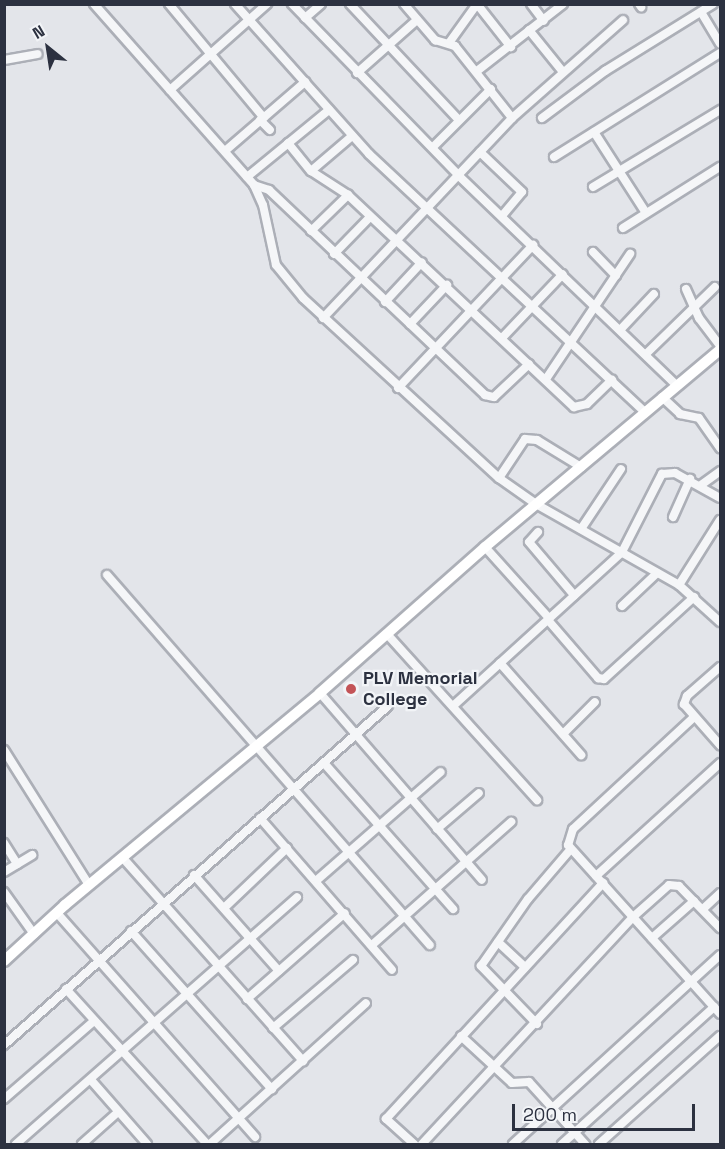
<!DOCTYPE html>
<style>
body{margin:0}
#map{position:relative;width:725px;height:1149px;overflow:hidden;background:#e3e5ea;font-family:"Space Grotesk",sans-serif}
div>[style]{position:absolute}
.roads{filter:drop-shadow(2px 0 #acafb7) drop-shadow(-2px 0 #acafb7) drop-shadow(0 2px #acafb7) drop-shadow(0 -2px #acafb7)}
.minor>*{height:8px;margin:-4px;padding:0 4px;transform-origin:4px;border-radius:4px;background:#f5f6f8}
.major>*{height:10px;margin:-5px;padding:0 5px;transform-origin:5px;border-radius:5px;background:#fff}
.dots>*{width:16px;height:16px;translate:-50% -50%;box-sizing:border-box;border:3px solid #f2f4f7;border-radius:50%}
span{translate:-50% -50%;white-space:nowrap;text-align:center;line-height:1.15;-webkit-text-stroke:4.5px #f2f4f7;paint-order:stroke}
.poi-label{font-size:18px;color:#2c3140;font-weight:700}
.left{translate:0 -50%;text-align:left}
.frame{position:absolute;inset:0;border:6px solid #2c3140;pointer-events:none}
.north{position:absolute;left:18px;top:18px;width:60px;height:60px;-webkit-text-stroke:4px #f2f4f7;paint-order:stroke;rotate:330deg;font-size:16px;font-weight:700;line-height:24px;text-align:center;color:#2c3140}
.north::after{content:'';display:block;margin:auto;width:21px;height:27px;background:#2c3140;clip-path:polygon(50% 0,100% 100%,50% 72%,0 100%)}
.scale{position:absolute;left:512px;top:1104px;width:183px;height:27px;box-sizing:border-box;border:3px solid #2c3140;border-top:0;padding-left:8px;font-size:18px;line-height:21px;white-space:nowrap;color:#2c3140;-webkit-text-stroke:4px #f2f4f7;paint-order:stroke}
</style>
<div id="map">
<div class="roads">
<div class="minor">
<i style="left:94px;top:4px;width:242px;rotate:48.5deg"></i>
<i style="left:254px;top:185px;width:22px;rotate:66deg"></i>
<i style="left:263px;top:205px;width:61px;rotate:77.8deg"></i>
<i style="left:276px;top:265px;width:43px;rotate:50.7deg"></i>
<i style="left:303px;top:298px;width:266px;rotate:42.6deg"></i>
<i style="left:499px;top:478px;width:45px;rotate:35.1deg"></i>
<i style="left:536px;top:504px;width:164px;rotate:29.5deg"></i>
<i style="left:679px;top:585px;width:55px;rotate:42.1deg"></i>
<i style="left:169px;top:4px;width:148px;rotate:50.2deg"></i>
<i style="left:235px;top:4px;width:201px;rotate:48.2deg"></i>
<i style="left:369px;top:154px;width:378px;rotate:43.1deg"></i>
<i style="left:292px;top:4px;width:240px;rotate:45.8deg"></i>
<i style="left:459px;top:176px;width:301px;rotate:43.9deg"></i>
<i style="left:350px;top:4px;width:159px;rotate:46.8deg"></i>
<i style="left:404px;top:4px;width:48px;rotate:49.3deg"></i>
<i style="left:435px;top:40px;width:21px;rotate:17deg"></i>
<i style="left:455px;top:46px;width:92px;rotate:51.6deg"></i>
<i style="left:477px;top:4px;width:55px;rotate:51.7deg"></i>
<i style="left:531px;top:4px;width:21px;rotate:53deg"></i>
<i style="left:639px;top:4px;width:4px;rotate:56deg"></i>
<i style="left:701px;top:12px;width:37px;rotate:59deg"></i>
<i style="left:305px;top:18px;width:21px;rotate:-41deg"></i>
<i style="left:529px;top:30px;width:54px;rotate:51deg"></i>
<i style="left:449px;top:43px;width:48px;rotate:-54.3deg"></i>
<i style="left:4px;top:60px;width:34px;rotate:-10deg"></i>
<i style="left:477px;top:71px;width:109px;rotate:-37.9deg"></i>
<i style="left:357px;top:73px;width:80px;rotate:-41.5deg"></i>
<i style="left:170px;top:90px;width:130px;rotate:-41.6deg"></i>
<i style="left:542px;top:118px;width:79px;rotate:-36.7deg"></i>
<i style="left:605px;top:71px;width:127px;rotate:-31.8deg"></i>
<i style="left:260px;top:120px;width:14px;rotate:45deg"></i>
<i style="left:594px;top:132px;width:96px;rotate:57.3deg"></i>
<i style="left:288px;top:143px;width:36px;rotate:51deg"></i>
<i style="left:311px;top:171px;width:44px;rotate:33deg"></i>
<i style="left:348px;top:195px;width:310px;rotate:43.2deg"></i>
<i style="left:574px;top:407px;width:13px;rotate:-13deg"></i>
<i style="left:587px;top:404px;width:35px;rotate:-44deg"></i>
<i style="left:433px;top:147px;width:82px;rotate:-45deg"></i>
<i style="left:225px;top:151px;width:106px;rotate:-40.8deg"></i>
<i style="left:480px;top:152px;width:58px;rotate:43.6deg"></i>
<i style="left:522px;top:192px;width:31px;rotate:130deg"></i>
<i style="left:554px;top:157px;width:196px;rotate:-32.1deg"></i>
<i style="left:311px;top:171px;width:54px;rotate:-40.5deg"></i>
<i style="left:247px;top:177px;width:106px;rotate:-39.3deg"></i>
<i style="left:254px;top:185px;width:16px;rotate:18deg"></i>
<i style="left:269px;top:190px;width:298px;rotate:43.5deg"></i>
<i style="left:485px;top:395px;width:9px;rotate:13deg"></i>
<i style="left:494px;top:397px;width:48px;rotate:-43.3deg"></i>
<i style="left:593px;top:187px;width:149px;rotate:-31.2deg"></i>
<i style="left:623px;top:228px;width:115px;rotate:-32.2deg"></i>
<i style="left:311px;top:231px;width:52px;rotate:-44.2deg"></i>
<i style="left:593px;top:252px;width:33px;rotate:46deg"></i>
<i style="left:334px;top:254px;width:52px;rotate:-45.8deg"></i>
<i style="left:686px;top:289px;width:32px;rotate:66deg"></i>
<i style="left:699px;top:318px;width:35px;rotate:53deg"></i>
<i style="left:385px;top:302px;width:54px;rotate:-47.2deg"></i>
<i style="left:323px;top:318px;width:275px;rotate:-46.6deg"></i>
<i style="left:512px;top:118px;width:148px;rotate:-41.4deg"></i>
<i style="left:410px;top:324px;width:54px;rotate:-46.5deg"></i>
<i style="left:621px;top:329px;width:48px;rotate:-46.7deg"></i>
<i style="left:502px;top:338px;width:88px;rotate:-46.4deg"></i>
<i style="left:646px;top:354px;width:96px;rotate:-44.2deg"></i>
<i style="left:546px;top:379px;width:151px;rotate:-56.1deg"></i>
<i style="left:398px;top:388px;width:197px;rotate:-46.6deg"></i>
<i style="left:662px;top:397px;width:25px;rotate:43deg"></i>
<i style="left:680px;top:414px;width:19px;rotate:12deg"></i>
<i style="left:699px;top:418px;width:37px;rotate:55deg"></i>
<i style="left:499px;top:478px;width:47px;rotate:-56.3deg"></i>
<i style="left:525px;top:439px;width:12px;rotate:5deg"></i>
<i style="left:537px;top:440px;width:52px;rotate:31.5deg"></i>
<i style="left:701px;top:485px;width:24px;rotate:-36deg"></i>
<i style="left:673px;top:517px;width:42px;rotate:-65.9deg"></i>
<i style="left:581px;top:529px;width:72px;rotate:-56.3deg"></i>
<i style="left:538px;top:532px;width:13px;rotate:132deg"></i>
<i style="left:529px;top:542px;width:70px;rotate:49.7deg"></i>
<i style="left:485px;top:547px;width:96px;rotate:48deg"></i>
<i style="left:107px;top:575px;width:491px;rotate:48.9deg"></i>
<i style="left:679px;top:585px;width:77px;rotate:-57.8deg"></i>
<i style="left:622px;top:606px;width:48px;rotate:-43.3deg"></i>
<i style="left:548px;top:620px;width:77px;rotate:49.2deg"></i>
<i style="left:598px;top:678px;width:6px;rotate:9deg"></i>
<i style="left:604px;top:679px;width:122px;rotate:-42.3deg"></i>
<i style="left:387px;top:634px;width:224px;rotate:47.9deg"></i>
<i style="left:500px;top:663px;width:123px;rotate:48.6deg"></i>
<i style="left:720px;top:667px;width:44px;rotate:138.7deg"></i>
<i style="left:687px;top:696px;width:9px;rotate:111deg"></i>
<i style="left:684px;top:704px;width:55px;rotate:48.7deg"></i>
<i style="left:320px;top:693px;width:247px;rotate:49.1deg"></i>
<i style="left:453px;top:706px;width:229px;rotate:-42.3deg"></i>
<i style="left:622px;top:552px;width:88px;rotate:-62.9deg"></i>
<i style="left:662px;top:474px;width:13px;rotate:-4deg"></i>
<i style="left:675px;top:473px;width:51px;rotate:29.1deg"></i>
<i style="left:693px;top:718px;width:163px;rotate:137.2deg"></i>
<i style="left:573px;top:829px;width:17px;rotate:107deg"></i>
<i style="left:568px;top:845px;width:227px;rotate:48deg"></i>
<i style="left:563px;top:734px;width:45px;rotate:-45deg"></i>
<i style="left:4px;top:750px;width:160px;rotate:57.8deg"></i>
<i style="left:324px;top:763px;width:195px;rotate:48.5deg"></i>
<i style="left:260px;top:818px;width:201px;rotate:49deg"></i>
<i style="left:437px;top:829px;width:55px;rotate:-40.6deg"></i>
<i style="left:4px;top:843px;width:25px;rotate:58deg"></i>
<i style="left:122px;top:857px;width:273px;rotate:48.4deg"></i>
<i style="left:4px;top:872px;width:33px;rotate:-31deg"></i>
<i style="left:194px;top:875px;width:128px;rotate:48.5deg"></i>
<i style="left:596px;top:876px;width:168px;rotate:-42.3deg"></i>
<i style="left:317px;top:880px;width:164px;rotate:-41.1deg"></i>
<i style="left:4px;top:892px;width:52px;rotate:54.5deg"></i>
<i style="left:224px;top:908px;width:87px;rotate:-43.6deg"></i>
<i style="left:703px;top:909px;width:23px;rotate:-43deg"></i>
<i style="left:57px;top:913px;width:299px;rotate:48.5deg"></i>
<i style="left:131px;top:931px;width:212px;rotate:48.3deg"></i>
<i style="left:652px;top:938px;width:56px;rotate:-41.4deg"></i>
<i style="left:498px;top:942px;width:37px;rotate:43deg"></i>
<i style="left:372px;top:945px;width:186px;rotate:-41.5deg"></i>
<i style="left:66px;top:989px;width:210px;rotate:47.7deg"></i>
<i style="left:247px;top:999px;width:130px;rotate:-41.3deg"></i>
<i style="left:537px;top:1024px;width:81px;rotate:-134deg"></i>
<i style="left:481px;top:966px;width:82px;rotate:-55deg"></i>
<i style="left:528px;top:899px;width:65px;rotate:-49.4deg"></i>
<i style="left:273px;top:1028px;width:105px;rotate:-40.4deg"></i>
<i style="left:461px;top:1036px;width:69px;rotate:42.7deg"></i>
<i style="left:512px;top:1083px;width:17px;rotate:-3deg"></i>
<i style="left:529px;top:1082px;width:84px;rotate:47.9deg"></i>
<i style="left:4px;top:1045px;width:512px;rotate:-41.44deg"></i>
<i style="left:91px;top:1080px;width:85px;rotate:48.8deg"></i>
<i style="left:4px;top:1099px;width:119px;rotate:-40.9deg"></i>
<i style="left:16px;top:1144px;width:374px;rotate:-41.3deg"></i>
<i style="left:82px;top:1144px;width:48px;rotate:-41.6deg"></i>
<i style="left:210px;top:1144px;width:210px;rotate:-42.1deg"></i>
<i style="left:414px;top:1144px;width:38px;rotate:-138deg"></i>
<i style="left:386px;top:1119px;width:321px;rotate:-47.4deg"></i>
<i style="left:422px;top:1144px;width:310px;rotate:-47.1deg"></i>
<i style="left:633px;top:917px;width:48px;rotate:-41.6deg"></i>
<i style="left:669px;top:885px;width:10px;rotate:6deg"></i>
<i style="left:679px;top:886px;width:59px;rotate:45.7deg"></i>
<i style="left:513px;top:1144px;width:280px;rotate:-42.4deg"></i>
<i style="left:562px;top:1144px;width:205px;rotate:-42deg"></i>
<i style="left:599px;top:1144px;width:162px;rotate:-41.8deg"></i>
</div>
<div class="major">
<i style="left:4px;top:961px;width:83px;rotate:-42.6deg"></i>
<i style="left:65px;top:905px;width:332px;rotate:-39.7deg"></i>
<i style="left:320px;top:693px;width:220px;rotate:-41.5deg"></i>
<i style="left:485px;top:547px;width:307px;rotate:-40deg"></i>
</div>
</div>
<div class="dots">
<i style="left:351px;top:689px;background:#c35357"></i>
</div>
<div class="poi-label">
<span class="left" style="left:363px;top:689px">PLV Memorial<br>College</span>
</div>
<div class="frame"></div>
<div class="north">N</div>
<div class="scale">200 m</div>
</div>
